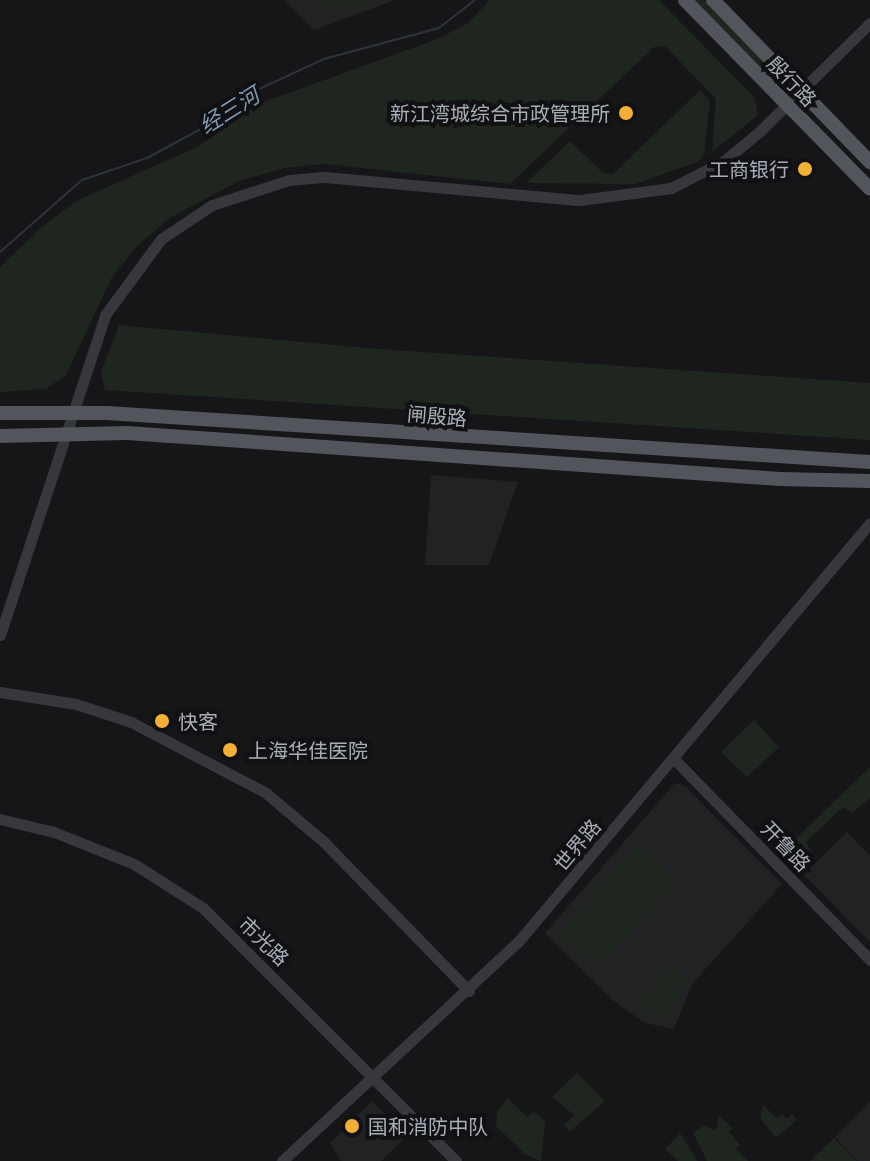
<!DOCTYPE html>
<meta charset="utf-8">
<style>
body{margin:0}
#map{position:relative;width:870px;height:1161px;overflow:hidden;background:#161618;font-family:Lato,"Noto Sans SC",sans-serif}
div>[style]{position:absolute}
.built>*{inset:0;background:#222225}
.green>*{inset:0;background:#1e261f}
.stream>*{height:2px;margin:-1px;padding:0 1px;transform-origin:1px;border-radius:1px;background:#2c353c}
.minor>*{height:11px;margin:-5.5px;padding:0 5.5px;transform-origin:5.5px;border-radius:5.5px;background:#37383d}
.major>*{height:14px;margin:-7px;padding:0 7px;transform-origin:7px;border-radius:7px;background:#53555c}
.dots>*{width:22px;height:22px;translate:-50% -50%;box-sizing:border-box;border:4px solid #111113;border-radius:50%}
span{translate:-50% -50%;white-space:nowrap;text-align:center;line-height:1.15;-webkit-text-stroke:8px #111113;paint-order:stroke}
.street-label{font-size:20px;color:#a8adb8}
.poi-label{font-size:20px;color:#a8adb8}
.right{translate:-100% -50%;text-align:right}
.left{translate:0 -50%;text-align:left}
.water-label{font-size:22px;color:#7f9bb3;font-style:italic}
</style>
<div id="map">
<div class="built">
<i style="clip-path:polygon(284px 0,395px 0,314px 30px)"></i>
<i style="clip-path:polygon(431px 475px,518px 482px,489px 565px,425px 565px)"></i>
<i style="clip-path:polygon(675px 783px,684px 785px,782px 884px,692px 984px,674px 1029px,645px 1023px,615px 1002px,545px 933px)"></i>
<i style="clip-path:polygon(847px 832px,870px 856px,870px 942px,804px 875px)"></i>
<i style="clip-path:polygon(372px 1101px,407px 1136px,381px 1161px,341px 1161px,330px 1143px)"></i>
<i style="clip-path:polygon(870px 1102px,870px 1161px,858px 1161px,835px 1137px)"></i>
</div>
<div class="green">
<i style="clip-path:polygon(305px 0,376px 0,343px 12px)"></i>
<i style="clip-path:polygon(490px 0,659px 0,755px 98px,758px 115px,712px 152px,716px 99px,665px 46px,654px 47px,510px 184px,325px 164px,284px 168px,239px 181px,170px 218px,138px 245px,112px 277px,66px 375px,46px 389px,0 392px,0 267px,43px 226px,76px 201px,197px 147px,261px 103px,440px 38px,468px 23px)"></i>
<i style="clip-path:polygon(694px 0,704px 0,777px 76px,774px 80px)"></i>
<i style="clip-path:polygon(700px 90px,710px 101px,704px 155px,698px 162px,635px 184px,526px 183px,570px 141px,603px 173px,613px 174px)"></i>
<i style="clip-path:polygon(119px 325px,378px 349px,870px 383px,870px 440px,105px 390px,101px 372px)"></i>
<i style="clip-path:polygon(754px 720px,779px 747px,747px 777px,721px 752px)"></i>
<i style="clip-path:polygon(870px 767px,870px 798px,852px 813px,843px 807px,806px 842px,812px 852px,796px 861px,785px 849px)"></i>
<i style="clip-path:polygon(637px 844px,678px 881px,601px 964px,594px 959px,589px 964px,557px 934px)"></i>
<i style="clip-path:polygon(674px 963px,686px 978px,671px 1015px,663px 1021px,634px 1005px)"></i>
<i style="clip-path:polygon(577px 1073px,605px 1101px,569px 1132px,564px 1125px,574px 1115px,552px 1097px)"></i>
<i style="clip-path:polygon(508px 1098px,527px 1117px,534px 1111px,545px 1121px,541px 1161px,526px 1155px,496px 1126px,497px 1112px)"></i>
<i style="clip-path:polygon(763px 1105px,777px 1118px,782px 1114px,787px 1119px,792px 1114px,797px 1120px,776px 1138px,760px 1118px)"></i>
<i style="clip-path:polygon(719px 1116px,733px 1128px,729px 1132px,740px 1145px,736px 1149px,748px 1161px,707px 1161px,693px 1133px,703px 1126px,716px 1130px)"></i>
<i style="clip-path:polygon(680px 1133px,686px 1142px,697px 1161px,678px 1161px,665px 1149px)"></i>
<i style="clip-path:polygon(834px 1138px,857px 1161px,810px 1161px)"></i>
</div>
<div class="stream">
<i style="left:0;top:252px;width:109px;rotate:-41.3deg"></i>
<i style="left:82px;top:180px;width:69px;rotate:-18.7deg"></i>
<i style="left:147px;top:158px;width:84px;rotate:-28.4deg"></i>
<i style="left:221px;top:118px;width:46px;rotate:-37.9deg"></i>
<i style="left:257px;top:90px;width:74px;rotate:-24.8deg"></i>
<i style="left:324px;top:59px;width:119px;rotate:-15.1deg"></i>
<i style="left:439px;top:28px;width:46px;rotate:-37.9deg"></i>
</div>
<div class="minor">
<i style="left:0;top:635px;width:337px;rotate:-71.8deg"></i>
<i style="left:105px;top:315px;width:94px;rotate:-53.6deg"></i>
<i style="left:161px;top:239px;width:61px;rotate:-33.7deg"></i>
<i style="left:212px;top:205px;width:81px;rotate:-18deg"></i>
<i style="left:289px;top:180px;width:36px;rotate:-5deg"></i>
<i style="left:325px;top:177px;width:256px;rotate:5.2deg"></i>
<i style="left:580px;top:200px;width:92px;rotate:-7.5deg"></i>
<i style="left:671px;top:188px;width:59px;rotate:-27deg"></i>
<i style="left:724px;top:161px;width:47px;rotate:-39.8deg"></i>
<i style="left:760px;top:131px;width:154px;rotate:-44.5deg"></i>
<i style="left:0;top:692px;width:77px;rotate:9deg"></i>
<i style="left:76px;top:704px;width:58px;rotate:18.1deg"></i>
<i style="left:131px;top:722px;width:153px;rotate:27.7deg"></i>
<i style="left:266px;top:793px;width:76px;rotate:40.2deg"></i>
<i style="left:324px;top:842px;width:208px;rotate:45.8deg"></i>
<i style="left:674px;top:759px;width:281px;rotate:45.7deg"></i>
<i style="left:0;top:819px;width:56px;rotate:13.5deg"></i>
<i style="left:54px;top:832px;width:86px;rotate:21.8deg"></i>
<i style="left:134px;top:864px;width:82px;rotate:32.5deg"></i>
<i style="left:203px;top:908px;width:358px;rotate:45deg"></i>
<i style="left:282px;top:1161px;width:322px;rotate:-42.9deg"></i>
<i style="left:518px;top:942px;width:547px;rotate:-49.97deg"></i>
</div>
<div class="major">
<i style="left:685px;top:0;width:264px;rotate:45.6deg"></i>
<i style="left:713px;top:0;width:226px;rotate:45.9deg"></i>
<i style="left:0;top:413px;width:107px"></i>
<i style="left:107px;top:413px;width:765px;rotate:3.67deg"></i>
<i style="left:0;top:436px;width:127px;rotate:-1.4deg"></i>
<i style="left:127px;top:433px;width:655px;rotate:4.03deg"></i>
<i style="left:780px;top:479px;width:90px;rotate:1.3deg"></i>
</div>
<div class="dots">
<i style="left:626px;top:113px;background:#f2b134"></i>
<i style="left:805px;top:169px;background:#f2b134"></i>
<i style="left:162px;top:721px;background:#f2b134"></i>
<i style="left:230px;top:750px;background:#f2b134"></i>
<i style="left:352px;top:1126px;background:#f2b134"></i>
</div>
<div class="street-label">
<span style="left:792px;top:81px;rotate:46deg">殷行路</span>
<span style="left:437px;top:416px;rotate:5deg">闸殷路</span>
<span style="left:577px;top:845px;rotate:-50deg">世界路</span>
<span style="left:786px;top:846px;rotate:46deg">开鲁路</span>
<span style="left:264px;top:941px;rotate:44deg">市光路</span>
</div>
<div class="poi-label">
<span class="right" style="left:610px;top:113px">新江湾城综合市政管理所</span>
<span class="right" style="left:789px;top:169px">工商银行</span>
<span class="left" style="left:178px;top:721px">快客</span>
<span class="left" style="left:248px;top:750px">上海华佳医院</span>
<span class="left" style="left:368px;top:1126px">国和消防中队</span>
</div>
<div class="water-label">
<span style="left:229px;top:110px;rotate:-32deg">经三河</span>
</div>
</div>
